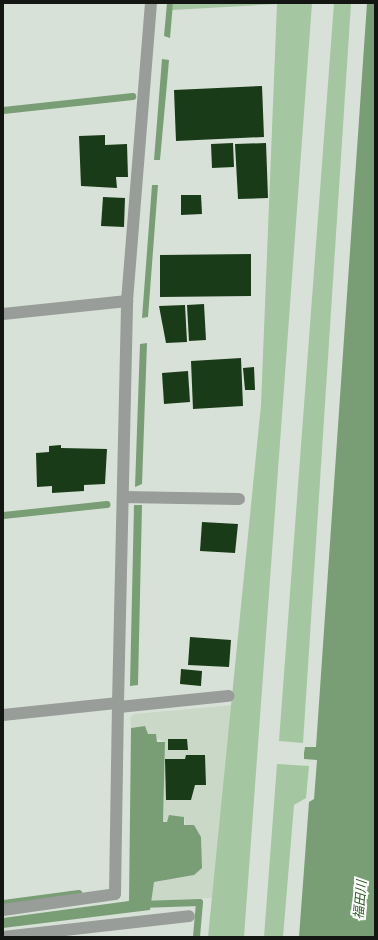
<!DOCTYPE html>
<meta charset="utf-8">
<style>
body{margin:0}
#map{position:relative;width:378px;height:940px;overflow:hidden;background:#d8e1d7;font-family:Rubik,"Noto Sans JP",sans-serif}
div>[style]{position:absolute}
.built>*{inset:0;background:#cad8c8}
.green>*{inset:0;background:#a4c6a0}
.water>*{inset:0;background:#799e75}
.stream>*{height:7px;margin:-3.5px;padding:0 3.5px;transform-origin:3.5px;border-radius:3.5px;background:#799e75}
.building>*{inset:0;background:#1a3b17}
.minor>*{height:12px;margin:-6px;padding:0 6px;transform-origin:6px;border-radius:6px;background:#999d99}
span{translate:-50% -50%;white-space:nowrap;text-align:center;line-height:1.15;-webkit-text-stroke:4px #fff;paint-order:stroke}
.water-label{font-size:13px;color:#2c6028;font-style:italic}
.frame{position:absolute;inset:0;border:4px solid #131613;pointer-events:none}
</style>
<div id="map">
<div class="built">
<i style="clip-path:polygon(233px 705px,212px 898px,149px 901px,154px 882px,194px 875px,184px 817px,163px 822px,165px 742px,148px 734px,145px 726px,131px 728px,130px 718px,134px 714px)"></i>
</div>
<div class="green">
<i style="clip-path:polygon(173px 3px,312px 3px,244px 937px,208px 937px,261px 405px,277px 4px,172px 10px)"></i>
<i style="clip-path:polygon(334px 3px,351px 3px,303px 743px,279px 741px)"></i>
<i style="clip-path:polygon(277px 764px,309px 766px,306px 798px,294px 805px,283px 937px,264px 937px)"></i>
</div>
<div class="water">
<i style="clip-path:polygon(167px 3px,173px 3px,170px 38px,164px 36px)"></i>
<i style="clip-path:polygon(367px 3px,375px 3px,375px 937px,299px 937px,309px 802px,314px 799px,317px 760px,304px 759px,304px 753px,305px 747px,316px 747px)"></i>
<i style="clip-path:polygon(162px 59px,169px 60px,167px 83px,160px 160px,154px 160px)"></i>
<i style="clip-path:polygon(152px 185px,158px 185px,148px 317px,142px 318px)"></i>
<i style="clip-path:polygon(147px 343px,142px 484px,135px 487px,140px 344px)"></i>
<i style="clip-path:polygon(134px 505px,142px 505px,138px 685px,130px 686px)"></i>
<i style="clip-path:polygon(145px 726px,148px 734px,156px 734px,157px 742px,165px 742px,163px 822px,167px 822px,169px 815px,184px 817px,184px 825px,194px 825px,201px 837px,202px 868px,194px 875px,154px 882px,150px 910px,3px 928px,3px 918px,129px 901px,131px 728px)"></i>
</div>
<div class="stream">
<i style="left:3px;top:110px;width:130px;rotate:-6.2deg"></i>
<i style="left:3px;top:515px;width:104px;rotate:-6.1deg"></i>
<i style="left:3px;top:903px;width:76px;rotate:-7.6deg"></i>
<i style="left:140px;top:904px;width:59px;rotate:-1.9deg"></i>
<i style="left:199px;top:902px;width:35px;rotate:95deg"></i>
</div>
<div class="building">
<i style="clip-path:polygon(262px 86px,264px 137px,176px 141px,174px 90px)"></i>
<i style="clip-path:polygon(105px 135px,105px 145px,127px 144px,128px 177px,116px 177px,117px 188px,81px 186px,79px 136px)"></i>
<i style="clip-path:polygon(233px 143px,234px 167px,212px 168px,211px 144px)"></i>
<i style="clip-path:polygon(266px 143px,268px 198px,238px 199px,235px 144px)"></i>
<i style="clip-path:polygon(181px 195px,201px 195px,202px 214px,181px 215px)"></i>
<i style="clip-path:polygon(103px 197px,125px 198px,124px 227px,101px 226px)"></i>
<i style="clip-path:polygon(251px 254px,251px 296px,160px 297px,160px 255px)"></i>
<i style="clip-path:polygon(204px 304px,206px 340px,189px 341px,187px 305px)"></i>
<i style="clip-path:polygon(185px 305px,187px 342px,166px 343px,159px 306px)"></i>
<i style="clip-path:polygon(241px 358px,243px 406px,193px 409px,191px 361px)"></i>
<i style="clip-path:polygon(254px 367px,255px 390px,245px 390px,243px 368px)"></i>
<i style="clip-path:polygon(188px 371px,190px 402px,164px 404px,162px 373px)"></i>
<i style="clip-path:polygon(61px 445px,61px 448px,107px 449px,105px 484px,84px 485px,84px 491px,52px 493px,52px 486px,37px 487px,36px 453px,49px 452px,49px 446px)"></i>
<i style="clip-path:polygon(202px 522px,238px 524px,235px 553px,200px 551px)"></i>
<i style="clip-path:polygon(190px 637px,231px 640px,229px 667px,188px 665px)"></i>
<i style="clip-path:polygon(181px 669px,202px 671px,201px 686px,180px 684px)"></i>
<i style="clip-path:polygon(168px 739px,187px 739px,188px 750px,168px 750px)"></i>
<i style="clip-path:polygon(186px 755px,205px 755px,206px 785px,195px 785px,191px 800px,166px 800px,165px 759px,185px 759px)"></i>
</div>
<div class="minor">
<i style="left:3px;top:314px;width:125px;rotate:-6deg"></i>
<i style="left:123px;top:497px;width:116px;rotate:1deg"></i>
<i style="left:119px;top:707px;width:110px;rotate:-5.8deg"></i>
<i style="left:3px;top:715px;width:116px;rotate:-6deg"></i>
<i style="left:118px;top:703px;width:402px;rotate:-88.7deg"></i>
<i style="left:127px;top:301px;width:299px;rotate:-85.4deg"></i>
<i style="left:3px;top:910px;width:113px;rotate:-8.1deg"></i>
<i style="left:115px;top:894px;width:191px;rotate:-89.1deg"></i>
<i style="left:3px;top:937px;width:187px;rotate:-6.4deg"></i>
</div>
<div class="water-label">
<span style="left:361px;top:900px;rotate:-85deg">福田川</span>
</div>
<div class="frame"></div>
</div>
